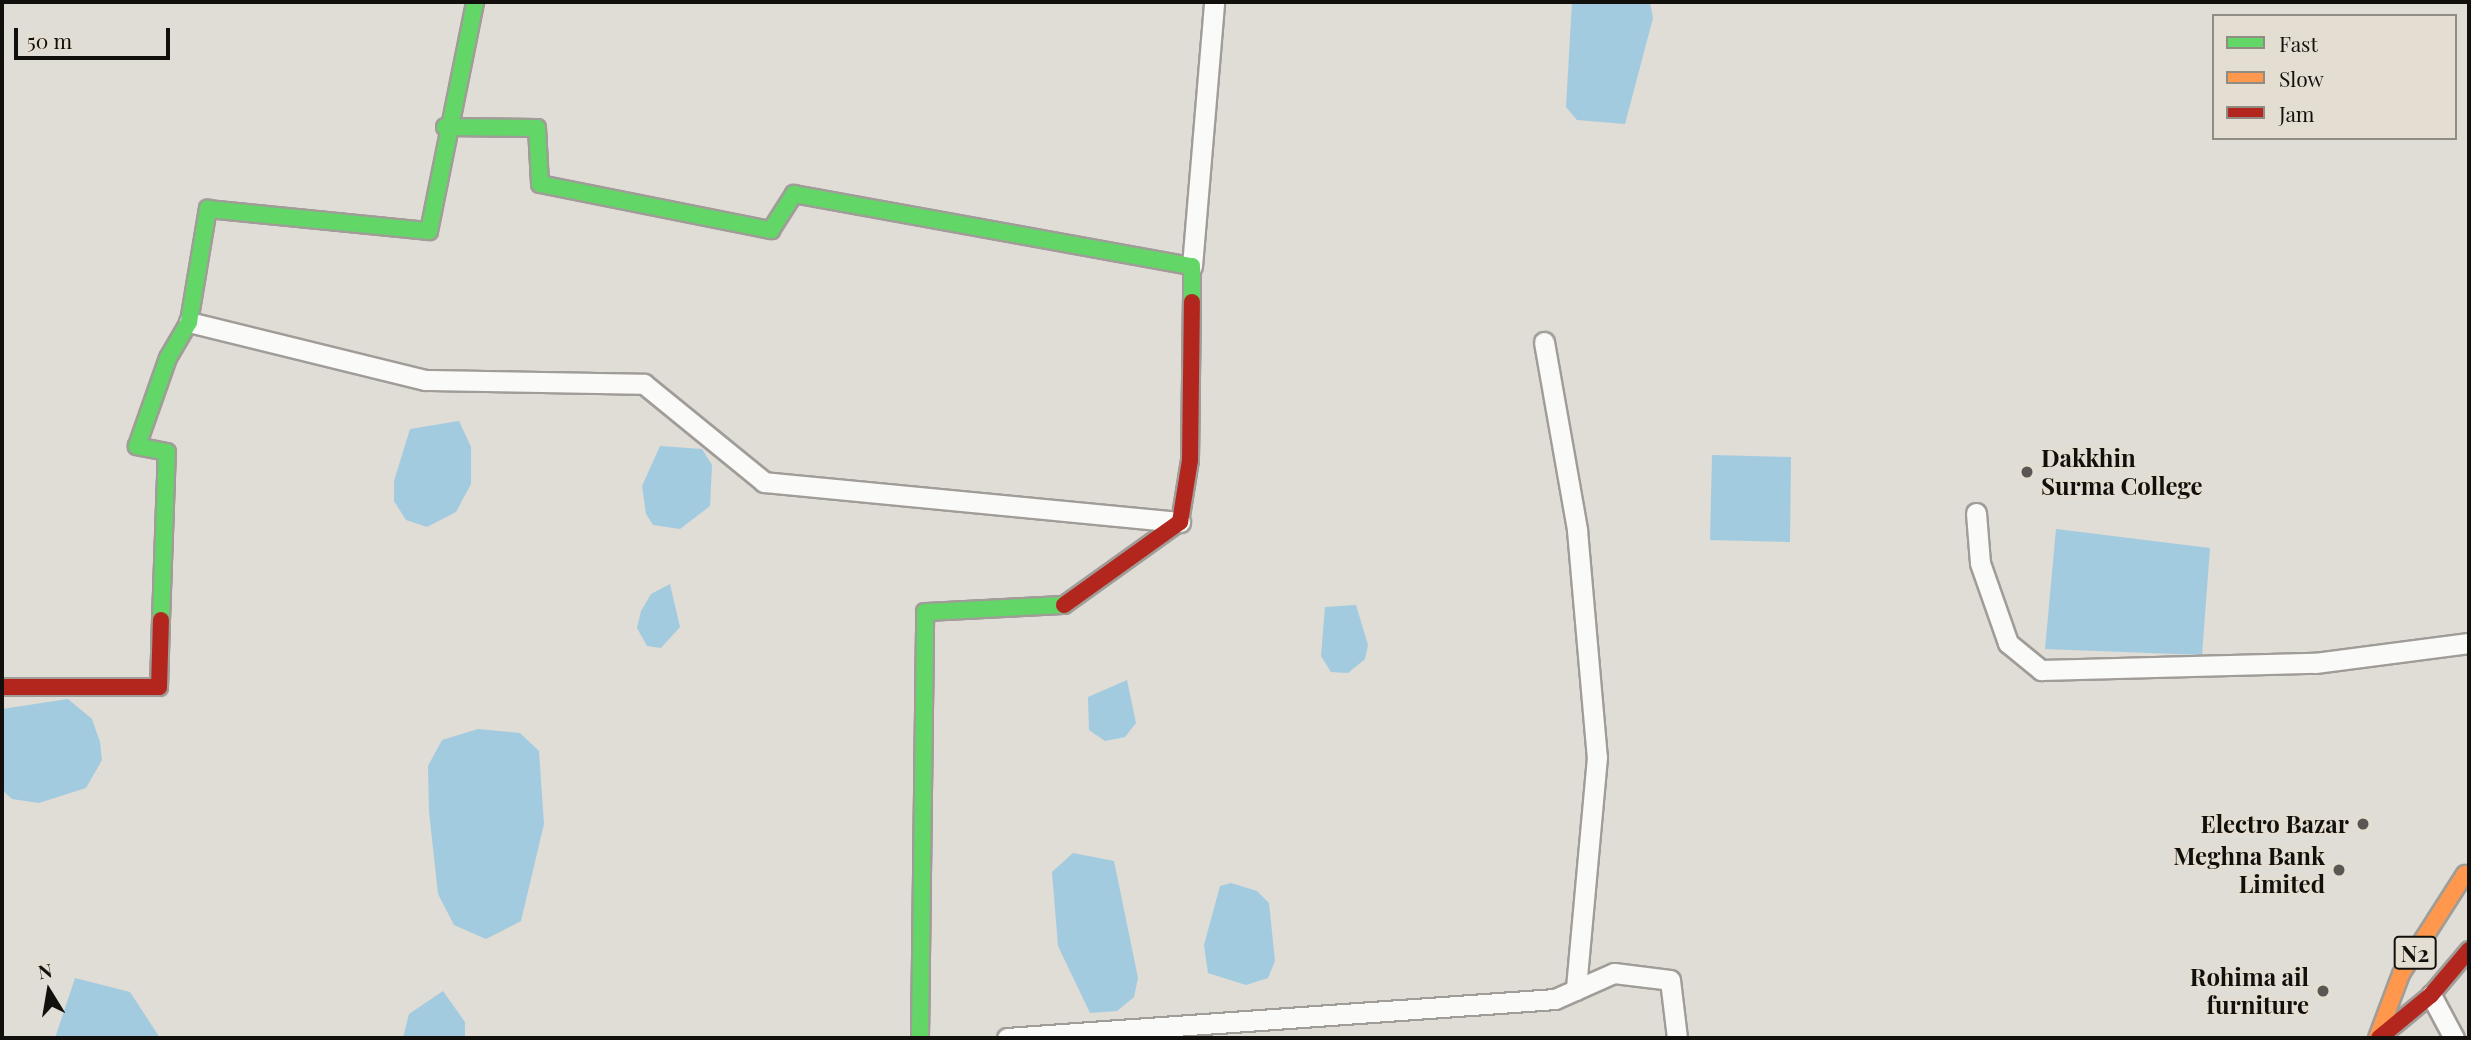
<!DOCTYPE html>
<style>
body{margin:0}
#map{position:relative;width:2471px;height:1040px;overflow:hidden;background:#e0dcd6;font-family:"Playfair Display",serif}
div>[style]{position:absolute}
.water>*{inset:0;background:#a2cbe0}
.roads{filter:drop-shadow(2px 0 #a09c98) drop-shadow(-2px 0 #a09c98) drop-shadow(0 2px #a09c98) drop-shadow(0 -2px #a09c98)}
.street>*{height:19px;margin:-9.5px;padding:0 9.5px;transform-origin:9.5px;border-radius:9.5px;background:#fafaf9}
.fast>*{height:16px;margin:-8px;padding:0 8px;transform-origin:8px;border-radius:8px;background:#63d668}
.slow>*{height:16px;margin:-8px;padding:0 8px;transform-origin:8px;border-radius:8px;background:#ff974d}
.jam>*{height:16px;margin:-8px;padding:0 8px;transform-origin:8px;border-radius:8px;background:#b3261e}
.dots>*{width:19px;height:19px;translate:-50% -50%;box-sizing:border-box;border:4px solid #e4ddd2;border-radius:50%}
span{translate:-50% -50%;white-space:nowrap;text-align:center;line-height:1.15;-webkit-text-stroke:5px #e4ddd2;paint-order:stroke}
.shield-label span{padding:2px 5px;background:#e4ddd2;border:2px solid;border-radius:5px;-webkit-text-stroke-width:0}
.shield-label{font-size:23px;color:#12100c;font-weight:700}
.poi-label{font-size:24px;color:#12100c;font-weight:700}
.left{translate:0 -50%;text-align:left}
.right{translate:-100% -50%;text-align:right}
.frame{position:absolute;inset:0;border:4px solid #12100c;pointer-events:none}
.legend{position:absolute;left:2212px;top:14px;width:245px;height:126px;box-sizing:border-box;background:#e4ddd2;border:2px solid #908b83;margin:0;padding:9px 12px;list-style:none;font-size:21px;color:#12100c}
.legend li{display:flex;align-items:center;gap:14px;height:35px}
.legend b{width:35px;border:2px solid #908b83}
.north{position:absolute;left:14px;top:956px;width:70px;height:70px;-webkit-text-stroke:5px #e4ddd2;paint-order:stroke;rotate:349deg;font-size:19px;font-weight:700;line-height:28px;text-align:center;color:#12100c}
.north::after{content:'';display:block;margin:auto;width:24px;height:32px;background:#12100c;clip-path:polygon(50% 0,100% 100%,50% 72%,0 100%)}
.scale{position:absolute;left:14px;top:28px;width:156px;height:32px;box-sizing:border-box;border:4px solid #12100c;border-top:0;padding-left:9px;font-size:21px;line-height:24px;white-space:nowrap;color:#12100c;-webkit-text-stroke:5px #e4ddd2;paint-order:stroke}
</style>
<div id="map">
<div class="water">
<i style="clip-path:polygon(1572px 2px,1650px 2px,1653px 18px,1625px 124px,1577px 120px,1566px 107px)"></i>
<i style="clip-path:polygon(459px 421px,471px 447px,471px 484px,456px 512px,427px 527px,406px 520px,394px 501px,394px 481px,410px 429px)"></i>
<i style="clip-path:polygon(660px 446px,702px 449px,712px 465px,710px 506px,680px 529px,653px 525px,646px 514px,642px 486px)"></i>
<i style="clip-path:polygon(1712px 455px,1791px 457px,1790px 542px,1710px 540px)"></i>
<i style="clip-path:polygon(2056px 529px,2210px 548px,2202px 655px,2045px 649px)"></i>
<i style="clip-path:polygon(670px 584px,680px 627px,661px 648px,647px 646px,637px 628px,641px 611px,651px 594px)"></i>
<i style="clip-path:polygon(1356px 605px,1368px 645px,1365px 659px,1348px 673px,1331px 672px,1321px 656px,1325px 607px)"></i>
<i style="clip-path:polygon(1127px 680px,1136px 723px,1125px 737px,1105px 741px,1089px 730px,1088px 697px)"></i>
<i style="clip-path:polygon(68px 699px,92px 719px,100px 742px,102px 760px,86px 788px,39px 803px,12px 799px,2px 790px,2px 709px)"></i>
<i style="clip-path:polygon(478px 729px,520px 733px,539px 751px,544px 824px,521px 921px,486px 939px,454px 925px,438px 894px,429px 812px,428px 766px,442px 740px)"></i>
<i style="clip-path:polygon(1073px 853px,1114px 861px,1138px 978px,1134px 997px,1117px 1011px,1090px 1013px,1058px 946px,1052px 872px)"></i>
<i style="clip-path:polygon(1231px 883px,1257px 891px,1269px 903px,1275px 961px,1268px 978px,1246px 985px,1208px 973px,1204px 945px,1220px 886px)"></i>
<i style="clip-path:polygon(75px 978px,130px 992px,160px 1038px,55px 1038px)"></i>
<i style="clip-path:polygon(443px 991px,465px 1022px,465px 1038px,403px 1038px,409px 1014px)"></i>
</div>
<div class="roads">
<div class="street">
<i style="left:1192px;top:266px;width:265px;rotate:-85.2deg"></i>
<i style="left:189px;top:322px;width:243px;rotate:13.8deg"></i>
<i style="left:425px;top:380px;width:219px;rotate:1deg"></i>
<i style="left:644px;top:384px;width:155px;rotate:39.2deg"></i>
<i style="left:764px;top:482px;width:418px;rotate:5.5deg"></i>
<i style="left:1544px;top:342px;width:191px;rotate:80deg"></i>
<i style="left:1577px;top:530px;width:228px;rotate:85deg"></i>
<i style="left:1597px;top:757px;width:234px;rotate:95.2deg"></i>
<i style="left:1976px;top:513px;width:50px;rotate:85.4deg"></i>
<i style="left:1980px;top:563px;width:85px;rotate:70.7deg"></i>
<i style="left:2008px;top:643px;width:43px;rotate:39.3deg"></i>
<i style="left:2041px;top:670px;width:274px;rotate:-1.5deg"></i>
<i style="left:2315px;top:663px;width:155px;rotate:-7.4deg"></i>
<i style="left:2431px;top:995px;width:49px;rotate:61.9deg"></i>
<i style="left:1007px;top:1038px;width:549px;rotate:-4.07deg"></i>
<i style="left:1555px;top:999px;width:64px;rotate:-23.8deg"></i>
<i style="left:1614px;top:973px;width:56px;rotate:7.1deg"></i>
<i style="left:1670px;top:980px;width:58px;rotate:83.1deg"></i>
</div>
<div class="fast">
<i style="left:445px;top:127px;width:92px;rotate:0.6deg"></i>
<i style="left:537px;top:128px;width:56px;rotate:86.9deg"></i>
<i style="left:540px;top:184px;width:236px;rotate:11.3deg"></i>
<i style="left:771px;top:230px;width:43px;rotate:-57.4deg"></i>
<i style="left:794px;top:194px;width:404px;rotate:10.3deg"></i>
<i style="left:1192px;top:266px;width:36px;rotate:90deg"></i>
<i style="left:161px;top:620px;width:168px;rotate:-88deg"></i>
<i style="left:167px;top:452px;width:31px;rotate:-169deg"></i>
<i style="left:137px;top:446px;width:93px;rotate:-70.6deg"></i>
<i style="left:168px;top:358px;width:42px;rotate:-59.7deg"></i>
<i style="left:189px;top:322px;width:115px;rotate:-80.5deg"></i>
<i style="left:208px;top:209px;width:222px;rotate:5.7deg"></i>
<i style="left:429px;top:231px;width:234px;rotate:-78.6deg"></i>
<i style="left:920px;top:1038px;width:426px;rotate:-89.3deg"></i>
<i style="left:925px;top:612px;width:139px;rotate:-2.9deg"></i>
</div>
<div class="slow">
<i style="left:2377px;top:1038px;width:68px;rotate:-69.4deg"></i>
<i style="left:2401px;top:974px;width:119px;rotate:-57.4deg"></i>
</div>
<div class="jam">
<i style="left:1064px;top:605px;width:143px;rotate:-35.6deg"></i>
<i style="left:1180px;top:522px;width:63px;rotate:-80.8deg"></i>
<i style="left:1190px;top:460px;width:158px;rotate:-89.3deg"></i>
<i style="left:2px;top:687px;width:157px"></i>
<i style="left:159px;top:687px;width:67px;rotate:-88.3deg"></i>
<i style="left:2379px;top:1038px;width:67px;rotate:-39.6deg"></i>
<i style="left:2431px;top:995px;width:59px;rotate:-49.8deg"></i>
</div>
</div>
<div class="dots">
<i style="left:2027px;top:472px;background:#5a5753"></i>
<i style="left:2363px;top:824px;background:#5a5753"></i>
<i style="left:2339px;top:870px;background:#5a5753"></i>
<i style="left:2323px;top:991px;background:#5a5753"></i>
</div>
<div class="shield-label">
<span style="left:2415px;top:953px">N2</span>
</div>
<div class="poi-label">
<span class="left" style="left:2041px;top:472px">Dakkhin<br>Surma College</span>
<span class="right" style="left:2349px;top:824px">Electro Bazar</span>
<span class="right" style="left:2325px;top:870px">Meghna Bank<br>Limited</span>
<span class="right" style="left:2309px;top:991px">Rohima ail<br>furniture</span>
</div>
<div class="frame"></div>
<ul class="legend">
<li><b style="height:9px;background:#63d668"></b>Fast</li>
<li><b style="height:9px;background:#ff974d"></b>Slow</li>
<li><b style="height:9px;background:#b3261e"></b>Jam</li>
</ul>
<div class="north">N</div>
<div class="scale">50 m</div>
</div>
